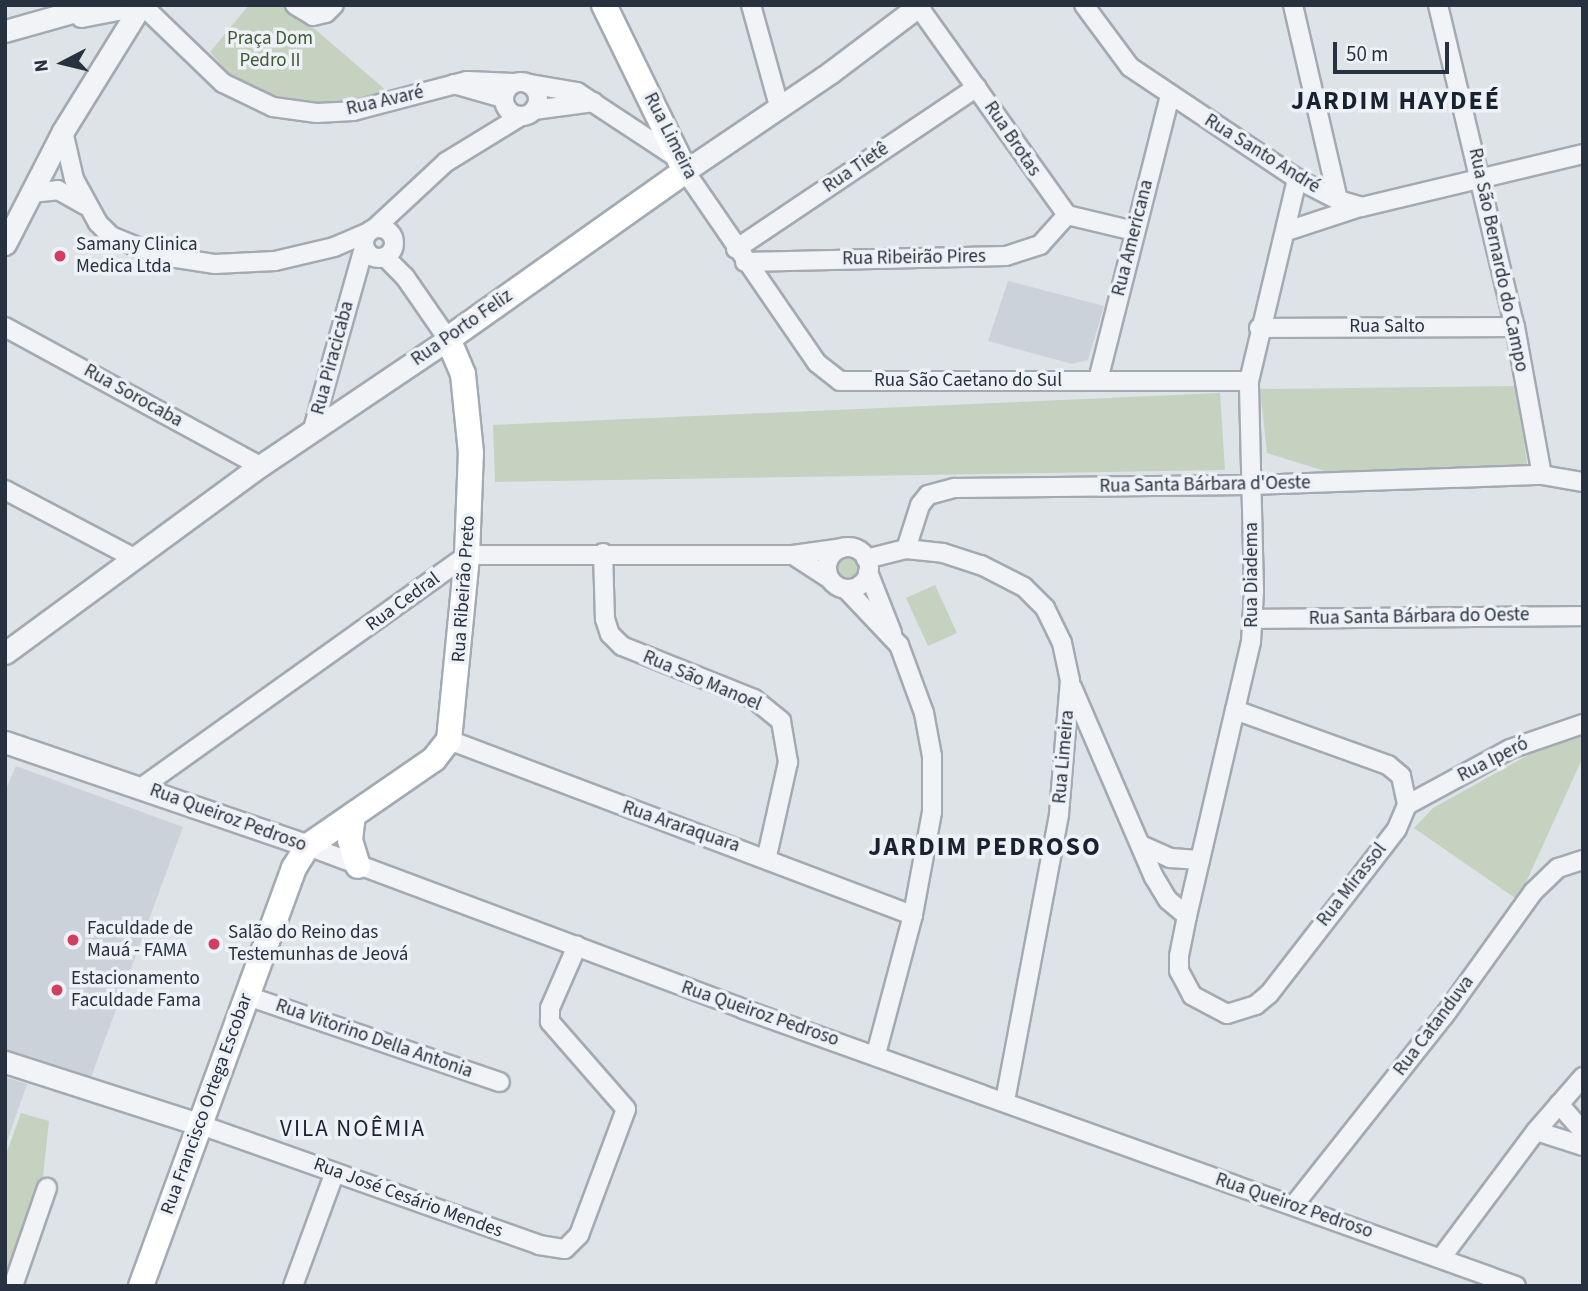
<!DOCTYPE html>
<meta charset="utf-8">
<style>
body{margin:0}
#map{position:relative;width:1588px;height:1291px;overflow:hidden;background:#dee3e8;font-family:"Source Sans 3",sans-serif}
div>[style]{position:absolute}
.built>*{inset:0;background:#ccd2da}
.green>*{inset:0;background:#c5d2bf}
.round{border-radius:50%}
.roads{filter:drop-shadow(2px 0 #a3aab2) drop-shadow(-2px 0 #a3aab2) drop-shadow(0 2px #a3aab2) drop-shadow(0 -2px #a3aab2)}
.minor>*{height:18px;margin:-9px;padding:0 9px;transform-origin:9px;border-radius:9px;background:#f1f3f6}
.minor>.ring{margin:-9px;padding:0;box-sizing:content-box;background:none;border:18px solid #f1f3f6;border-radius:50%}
.tertiary>*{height:21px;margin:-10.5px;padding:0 10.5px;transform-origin:10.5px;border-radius:10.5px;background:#f1f3f6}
.secondary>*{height:24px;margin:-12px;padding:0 12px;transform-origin:12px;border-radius:12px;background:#fff}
.dots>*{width:19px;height:19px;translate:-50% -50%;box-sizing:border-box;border:4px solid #eef1f6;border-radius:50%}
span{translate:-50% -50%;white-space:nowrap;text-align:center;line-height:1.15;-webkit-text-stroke:7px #eef1f6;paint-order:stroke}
.park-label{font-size:19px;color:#3e5b34}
.street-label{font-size:19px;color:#27313f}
.poi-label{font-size:19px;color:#27313f}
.left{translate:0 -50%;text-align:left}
.quarter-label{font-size:23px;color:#192230;letter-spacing:2px}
.district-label{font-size:26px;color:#192230;font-weight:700;letter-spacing:2px}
.frame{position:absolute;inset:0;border:7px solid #27313f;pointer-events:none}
.north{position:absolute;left:28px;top:28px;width:70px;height:70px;-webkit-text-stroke:5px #eef1f6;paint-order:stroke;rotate:263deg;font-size:19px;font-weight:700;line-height:28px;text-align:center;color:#27313f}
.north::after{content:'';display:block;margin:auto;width:24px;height:32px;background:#27313f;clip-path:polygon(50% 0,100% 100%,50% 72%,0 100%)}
.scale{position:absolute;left:1333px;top:42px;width:116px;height:32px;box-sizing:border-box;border:4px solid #27313f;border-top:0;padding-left:9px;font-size:21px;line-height:24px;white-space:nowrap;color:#27313f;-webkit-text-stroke:5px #eef1f6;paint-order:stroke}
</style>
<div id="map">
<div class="built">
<i style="clip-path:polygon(1008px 281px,1104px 306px,1088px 360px,1072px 364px,988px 341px)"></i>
<i style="clip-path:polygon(16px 766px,183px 827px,90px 1080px,5px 1053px,5px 791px)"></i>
<i style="clip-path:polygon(5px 1077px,27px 1084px,5px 1147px)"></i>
</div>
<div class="green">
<i style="clip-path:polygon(249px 5px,287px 5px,388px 92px,339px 108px,244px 90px,210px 52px)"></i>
<i style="clip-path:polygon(1516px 386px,1528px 470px,1328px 472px,1267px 453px,1260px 389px)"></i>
<i style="clip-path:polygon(1220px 393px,1225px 470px,495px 482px,493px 425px)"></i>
<i class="round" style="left:829px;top:551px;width:36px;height:36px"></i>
<i style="clip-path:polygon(935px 585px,957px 633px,928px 646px,906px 598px)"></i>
<i style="clip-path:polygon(1583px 736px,1583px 757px,1518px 900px,1414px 828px,1433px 808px,1541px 748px)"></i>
<i style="clip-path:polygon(21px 1113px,49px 1121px,42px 1185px,5px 1286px,5px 1157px)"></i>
</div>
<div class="roads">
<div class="minor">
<i style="left:142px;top:5px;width:112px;rotate:43.9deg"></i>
<i style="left:223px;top:83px;width:55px;rotate:25.6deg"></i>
<i style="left:273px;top:107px;width:44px;rotate:7.8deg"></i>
<i style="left:317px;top:113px;width:36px;rotate:-3deg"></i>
<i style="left:353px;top:111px;width:118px;rotate:-14.7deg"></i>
<i style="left:467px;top:81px;width:46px;rotate:2.5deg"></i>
<i style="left:295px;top:5px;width:21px;rotate:31deg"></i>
<i style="left:313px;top:16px;width:13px;rotate:-13deg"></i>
<i style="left:326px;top:13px;width:11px;rotate:-45deg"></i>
<i style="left:751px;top:5px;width:105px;rotate:74.5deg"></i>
<i style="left:1084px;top:5px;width:77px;rotate:53.4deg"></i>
<i style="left:1130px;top:67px;width:201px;rotate:33.8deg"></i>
<i style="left:1297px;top:179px;width:46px;rotate:27.1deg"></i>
<i style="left:1338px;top:200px;width:25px;rotate:16deg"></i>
<i style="left:1362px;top:207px;width:227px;rotate:-13.5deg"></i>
<i style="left:1293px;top:5px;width:200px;rotate:77deg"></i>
<i style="left:1438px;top:5px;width:331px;rotate:76.6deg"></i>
<i style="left:1515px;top:327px;width:150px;rotate:79.7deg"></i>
<i style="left:918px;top:6px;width:257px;rotate:54.5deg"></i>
<i style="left:1067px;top:215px;width:69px;rotate:13.4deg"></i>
<i class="ring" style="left:504px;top:82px;width:16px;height:16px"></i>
<i style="left:454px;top:84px;width:51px;rotate:15.9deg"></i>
<i style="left:529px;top:84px;width:49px;rotate:9.5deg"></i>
<i style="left:577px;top:92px;width:120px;rotate:33.4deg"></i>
<i style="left:534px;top:110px;width:60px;rotate:-7.7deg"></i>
<i style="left:63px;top:131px;width:49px;rotate:77.1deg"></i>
<i style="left:74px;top:179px;width:50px;rotate:61.4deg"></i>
<i style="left:98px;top:223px;width:18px;rotate:45deg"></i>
<i style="left:111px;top:236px;width:50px;rotate:22.4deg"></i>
<i style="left:157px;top:255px;width:59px;rotate:8.8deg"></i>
<i style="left:215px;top:264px;width:60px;rotate:-2.9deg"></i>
<i style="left:275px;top:261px;width:61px;rotate:-13.3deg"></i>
<i style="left:334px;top:247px;width:38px;rotate:-23deg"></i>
<i style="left:685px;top:171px;width:233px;rotate:55.5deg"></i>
<i style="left:817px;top:363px;width:29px;rotate:38deg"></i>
<i style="left:840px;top:381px;width:409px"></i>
<i style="left:31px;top:193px;width:27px;rotate:-6deg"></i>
<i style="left:58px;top:190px;width:31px;rotate:29deg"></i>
<i style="left:375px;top:228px;width:97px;rotate:-42.9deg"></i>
<i style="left:446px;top:162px;width:88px;rotate:-31.5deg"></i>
<i class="ring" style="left:364px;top:228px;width:12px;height:12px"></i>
<i style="left:1287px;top:231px;width:77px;rotate:-18.2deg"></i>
<i style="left:736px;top:249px;width:290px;rotate:-33.9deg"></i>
<i style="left:385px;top:257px;width:28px;rotate:45deg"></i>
<i style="left:405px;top:277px;width:75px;rotate:55.3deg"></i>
<i style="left:745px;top:262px;width:261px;rotate:-1.3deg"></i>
<i style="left:1006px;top:256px;width:36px;rotate:-18deg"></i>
<i style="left:1040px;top:245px;width:40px;rotate:-48deg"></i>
<i style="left:5px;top:327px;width:290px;rotate:28.6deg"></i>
<i style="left:1259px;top:328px;width:256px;rotate:-0.2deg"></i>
<i style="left:1098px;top:380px;width:293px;rotate:-75.8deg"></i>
<i style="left:313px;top:429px;width:189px;rotate:-74.3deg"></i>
<i style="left:5px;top:490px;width:146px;rotate:27.8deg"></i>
<i class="ring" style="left:827px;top:547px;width:24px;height:24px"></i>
<i style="left:906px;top:549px;width:46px;rotate:-72.3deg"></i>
<i style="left:920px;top:505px;width:13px;rotate:-51deg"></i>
<i style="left:928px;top:495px;width:28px;rotate:-15deg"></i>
<i style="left:955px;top:488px;width:296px;rotate:-0.6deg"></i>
<i style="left:1251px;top:485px;width:291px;rotate:-2deg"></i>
<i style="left:1542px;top:475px;width:42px;rotate:9.7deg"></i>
<i style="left:603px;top:553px;width:66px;rotate:88.3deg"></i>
<i style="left:605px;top:619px;width:16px;rotate:72deg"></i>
<i style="left:610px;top:634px;width:17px;rotate:45deg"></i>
<i style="left:622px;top:646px;width:142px;rotate:21.9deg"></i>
<i style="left:754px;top:699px;width:35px;rotate:39deg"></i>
<i style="left:781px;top:721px;width:42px;rotate:80.3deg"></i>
<i style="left:788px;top:762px;width:96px;rotate:102.6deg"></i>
<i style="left:793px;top:555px;width:44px;rotate:33deg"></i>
<i style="left:866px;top:559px;width:41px;rotate:-14deg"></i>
<i style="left:906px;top:549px;width:37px;rotate:6deg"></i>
<i style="left:943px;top:553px;width:40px;rotate:18deg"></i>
<i style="left:981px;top:565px;width:48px;rotate:27.1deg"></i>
<i style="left:1024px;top:587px;width:30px;rotate:45deg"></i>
<i style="left:1045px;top:608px;width:39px;rotate:64deg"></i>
<i style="left:1062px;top:643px;width:38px;rotate:78deg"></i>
<i style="left:1070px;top:680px;width:135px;rotate:94.7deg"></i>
<i style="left:1059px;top:815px;width:291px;rotate:100.7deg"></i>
<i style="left:868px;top:572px;width:66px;rotate:68.5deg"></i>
<i style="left:846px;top:589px;width:77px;rotate:46.6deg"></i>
<i style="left:899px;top:645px;width:72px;rotate:69.8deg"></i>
<i style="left:924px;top:713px;width:44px;rotate:79.5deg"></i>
<i style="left:932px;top:756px;width:56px;rotate:90deg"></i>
<i style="left:932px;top:812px;width:105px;rotate:100.5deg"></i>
<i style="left:913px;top:915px;width:144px;rotate:104.9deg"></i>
<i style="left:1254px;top:619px;width:329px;rotate:-0.5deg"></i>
<i style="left:1072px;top:687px;width:207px;rotate:66.7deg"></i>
<i style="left:1154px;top:877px;width:27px;rotate:59deg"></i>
<i style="left:1168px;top:900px;width:25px;rotate:40deg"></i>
<i style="left:1235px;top:710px;width:163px;rotate:19.8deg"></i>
<i style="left:1388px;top:765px;width:17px;rotate:40deg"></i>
<i style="left:1401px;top:776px;width:30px;rotate:78deg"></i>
<i style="left:1407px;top:805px;width:26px;rotate:113deg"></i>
<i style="left:1397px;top:829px;width:209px;rotate:127.8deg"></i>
<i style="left:1269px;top:994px;width:17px;rotate:140deg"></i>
<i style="left:1256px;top:1005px;width:30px;rotate:163deg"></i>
<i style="left:1227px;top:1014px;width:40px;rotate:-152deg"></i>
<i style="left:1192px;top:995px;width:27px;rotate:-118deg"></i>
<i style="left:1179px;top:971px;width:15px;rotate:-90deg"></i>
<i style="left:1179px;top:956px;width:41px;rotate:-78.7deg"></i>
<i style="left:1187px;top:916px;width:212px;rotate:-76.9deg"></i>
<i style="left:1235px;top:710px;width:70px;rotate:-76.8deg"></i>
<i style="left:1251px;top:642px;width:51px;rotate:-86.6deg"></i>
<i style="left:1254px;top:591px;width:210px;rotate:-91.4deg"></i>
<i style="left:1249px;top:381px;width:208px;rotate:-76.6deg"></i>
<i style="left:449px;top:740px;width:496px;rotate:20.7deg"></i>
<i style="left:142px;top:787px;width:399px;rotate:-35.5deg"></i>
<i style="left:467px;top:555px;width:326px"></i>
<i style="left:793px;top:555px;width:49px;rotate:-8.1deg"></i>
<i style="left:1407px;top:805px;width:117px;rotate:-28.5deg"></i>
<i style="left:1510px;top:749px;width:77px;rotate:-18.9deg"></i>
<i style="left:1141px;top:845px;width:32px;rotate:24deg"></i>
<i style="left:1170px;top:858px;width:30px;rotate:4deg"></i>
<i style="left:308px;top:846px;width:465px;rotate:20.5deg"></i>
<i style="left:743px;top:1009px;width:821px;rotate:19.71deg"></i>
<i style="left:247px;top:996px;width:267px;rotate:18.8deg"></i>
<i style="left:1559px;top:1104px;width:37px;rotate:49deg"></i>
<i style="left:198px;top:1124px;width:362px;rotate:19.5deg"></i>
<i style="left:539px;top:1245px;width:26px;rotate:9deg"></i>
<i style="left:565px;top:1249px;width:20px;rotate:-45deg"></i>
<i style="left:579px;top:1235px;width:134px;rotate:-69.5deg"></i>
<i style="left:626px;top:1109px;width:116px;rotate:-131.1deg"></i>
<i style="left:550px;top:1022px;width:14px;rotate:-90deg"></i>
<i style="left:550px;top:1008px;width:68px;rotate:-66.5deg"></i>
<i style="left:1536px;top:1131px;width:49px;rotate:17.7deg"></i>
<i style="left:1294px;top:1205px;width:241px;rotate:-51.6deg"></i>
<i style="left:1444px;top:1016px;width:153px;rotate:-54.3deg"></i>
<i style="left:1533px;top:892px;width:35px;rotate:-44deg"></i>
<i style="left:1558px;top:868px;width:26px;rotate:-18deg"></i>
<i style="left:1441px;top:1258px;width:159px;rotate:-53.2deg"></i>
<i style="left:1536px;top:1131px;width:72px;rotate:-49deg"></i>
<i style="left:13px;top:1286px;width:104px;rotate:-70.9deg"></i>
<i style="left:293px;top:1286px;width:121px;rotate:-69.8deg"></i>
</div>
<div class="tertiary">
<i style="left:81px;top:16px;width:58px;rotate:-10.9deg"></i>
<i style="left:5px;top:31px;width:96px;rotate:-15.8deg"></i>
<i style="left:685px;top:171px;width:176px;rotate:-34.1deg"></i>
<i style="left:831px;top:72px;width:111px;rotate:-37deg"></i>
<i style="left:5px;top:244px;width:127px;rotate:-62.8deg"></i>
<i style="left:63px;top:131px;width:148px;rotate:-58.2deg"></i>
<i style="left:5px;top:653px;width:316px;rotate:-36.3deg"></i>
<i style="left:260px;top:466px;width:227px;rotate:-34deg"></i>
<i style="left:5px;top:742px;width:320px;rotate:18.9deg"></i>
<i style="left:5px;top:1062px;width:203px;rotate:17.8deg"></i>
</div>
<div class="secondary">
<i style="left:353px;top:815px;width:25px;rotate:97deg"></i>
<i style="left:350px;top:840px;width:27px;rotate:73deg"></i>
<i style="left:141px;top:1286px;width:445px;rotate:-69.9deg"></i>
<i style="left:294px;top:868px;width:26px;rotate:-58deg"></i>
<i style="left:308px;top:846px;width:153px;rotate:-34.6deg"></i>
<i style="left:434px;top:759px;width:24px;rotate:-52deg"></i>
<i style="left:449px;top:740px;width:186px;rotate:-84.4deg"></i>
<i style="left:467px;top:555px;width:102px;rotate:-87.8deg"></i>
<i style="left:471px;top:453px;width:79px;rotate:-95.8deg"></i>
<i style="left:463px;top:374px;width:38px;rotate:-113deg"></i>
<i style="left:448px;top:339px;width:291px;rotate:-35.3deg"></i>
<i style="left:685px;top:171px;width:185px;rotate:-116deg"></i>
</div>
</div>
<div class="dots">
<i style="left:60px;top:256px;background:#d0405e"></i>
<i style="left:73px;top:940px;background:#d0405e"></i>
<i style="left:214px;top:944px;background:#d0405e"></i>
<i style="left:57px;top:990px;background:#d0405e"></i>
</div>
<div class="park-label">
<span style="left:270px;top:50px">Praça Dom<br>Pedro II</span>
</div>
<div class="street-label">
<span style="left:385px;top:101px;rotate:-13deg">Rua Avaré</span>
<span style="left:670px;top:136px;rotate:63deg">Rua Limeira</span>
<span style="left:1012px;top:139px;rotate:56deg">Rua Brotas</span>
<span style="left:1262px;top:154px;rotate:32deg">Rua Santo André</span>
<span style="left:856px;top:168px;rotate:-34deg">Rua Tietê</span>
<span style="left:1133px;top:238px;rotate:-76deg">Rua Americana</span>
<span style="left:914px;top:258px;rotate:-1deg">Rua Ribeirão Pires</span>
<span style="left:1498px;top:260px;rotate:78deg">Rua São Bernardo do Campo</span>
<span style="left:1387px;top:327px">Rua Salto</span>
<span style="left:462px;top:328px;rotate:-35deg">Rua Porto Feliz</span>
<span style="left:333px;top:358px;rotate:-75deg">Rua Piracicaba</span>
<span style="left:968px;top:381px">Rua São Caetano do Sul</span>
<span style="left:133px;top:396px;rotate:29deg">Rua Sorocaba</span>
<span style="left:1205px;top:485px;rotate:-1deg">Rua Santa Bárbara d'Oeste</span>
<span style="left:1252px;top:575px;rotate:-90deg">Rua Diadema</span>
<span style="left:464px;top:589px;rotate:-86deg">Rua Ribeirão Preto</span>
<span style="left:403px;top:602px;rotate:-36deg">Rua Cedral</span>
<span style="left:1419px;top:617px;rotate:-1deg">Rua Santa Bárbara do Oeste</span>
<span style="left:702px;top:681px;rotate:23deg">Rua São Manoel</span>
<span style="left:1064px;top:757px;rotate:-85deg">Rua Limeira</span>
<span style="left:1493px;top:760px;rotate:-27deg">Rua Iperó</span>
<span style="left:228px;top:818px;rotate:20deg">Rua Queiroz Pedroso</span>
<span style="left:681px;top:827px;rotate:19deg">Rua Araraquara</span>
<span style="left:1352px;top:885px;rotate:-52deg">Rua Mirassol</span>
<span style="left:760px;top:1014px;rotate:19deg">Rua Queiroz Pedroso</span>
<span style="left:1434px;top:1026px;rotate:-53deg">Rua Catanduva</span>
<span style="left:374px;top:1039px;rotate:19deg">Rua Vitorino Della Antonia</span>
<span style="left:207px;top:1104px;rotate:-70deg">Rua Francisco Ortega Escobar</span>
<span style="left:408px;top:1198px;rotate:20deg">Rua José Cesário Mendes</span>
<span style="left:1294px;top:1206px;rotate:19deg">Rua Queiroz Pedroso</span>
</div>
<div class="poi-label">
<span class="left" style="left:76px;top:256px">Samany Clinica<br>Medica Ltda</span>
<span class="left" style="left:87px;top:940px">Faculdade de<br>Mauá - FAMA</span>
<span class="left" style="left:228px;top:944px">Salão do Reino das<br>Testemunhas de Jeová</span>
<span class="left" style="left:71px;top:990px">Estacionamento<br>Faculdade Fama</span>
</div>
<div class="quarter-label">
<span style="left:353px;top:1129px">VILA NOÊMIA</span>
</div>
<div class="district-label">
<span style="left:1396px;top:101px">JARDIM HAYDEÉ</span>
<span style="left:985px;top:847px">JARDIM PEDROSO</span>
</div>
<div class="frame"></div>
<div class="north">N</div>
<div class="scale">50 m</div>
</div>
